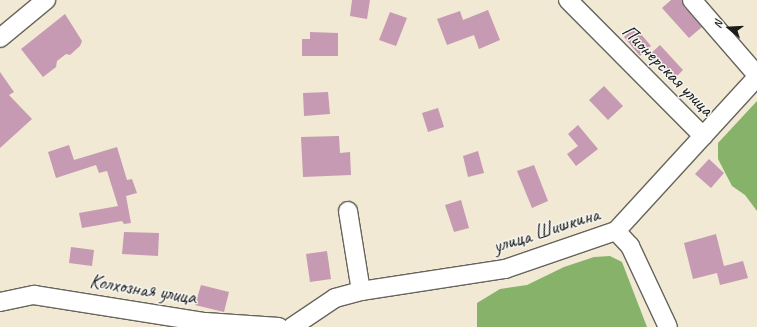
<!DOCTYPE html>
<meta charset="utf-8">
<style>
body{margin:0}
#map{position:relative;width:757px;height:327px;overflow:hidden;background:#f1e9d4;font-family:Caveat,sans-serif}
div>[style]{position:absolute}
.forest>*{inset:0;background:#86b26a}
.building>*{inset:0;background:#c69ab2}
.roads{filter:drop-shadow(1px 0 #67645c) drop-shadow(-1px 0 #67645c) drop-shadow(0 1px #67645c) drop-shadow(0 -1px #67645c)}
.minor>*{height:18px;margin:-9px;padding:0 9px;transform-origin:9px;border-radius:9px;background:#fff}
span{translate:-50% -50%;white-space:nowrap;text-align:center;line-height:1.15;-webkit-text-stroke:3px #f6f6f2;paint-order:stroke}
.street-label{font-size:20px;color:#1c1c1c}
.north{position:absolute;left:709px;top:8px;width:40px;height:40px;-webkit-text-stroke:3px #f6f6f2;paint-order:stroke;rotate:288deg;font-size:11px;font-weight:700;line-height:16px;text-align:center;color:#1c1c1c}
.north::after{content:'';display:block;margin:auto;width:14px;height:18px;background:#1c1c1c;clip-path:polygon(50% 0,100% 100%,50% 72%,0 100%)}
</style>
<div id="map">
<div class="forest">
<i style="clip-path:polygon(757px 101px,757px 211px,745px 195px,732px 186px,718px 159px,718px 143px)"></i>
<i style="clip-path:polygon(610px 256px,622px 262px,647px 327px,477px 327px,477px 303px,500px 289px,527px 285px,564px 267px,594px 257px)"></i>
</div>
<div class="building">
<i style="clip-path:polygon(352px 0,370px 0,367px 19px,350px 16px)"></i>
<i style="clip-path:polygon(671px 0,682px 0,684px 7px,702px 27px,689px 38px,662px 8px)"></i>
<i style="clip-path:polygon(488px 10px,500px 40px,479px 49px,474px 35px,447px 45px,437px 19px,460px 11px,463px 20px)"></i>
<i style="clip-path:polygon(390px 12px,407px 18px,396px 46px,379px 40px)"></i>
<i style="clip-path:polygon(65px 14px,82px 41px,80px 46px,70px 55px,66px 54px,57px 61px,56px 67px,43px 77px,21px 49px)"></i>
<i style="clip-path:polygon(635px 27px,651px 46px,640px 56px,624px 37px)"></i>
<i style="clip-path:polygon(310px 32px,338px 33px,338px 56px,302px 56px,302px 39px,310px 39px)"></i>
<i style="clip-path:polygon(660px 45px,683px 70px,671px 82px,648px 56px)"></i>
<i style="clip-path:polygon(0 72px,14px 92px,9px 95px,32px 119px,0 148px)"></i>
<i style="clip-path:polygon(604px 86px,623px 106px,608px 120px,589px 100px)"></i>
<i style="clip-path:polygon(328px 92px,330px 114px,304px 116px,303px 93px)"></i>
<i style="clip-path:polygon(438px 108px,444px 127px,428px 132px,422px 113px)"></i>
<i style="clip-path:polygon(578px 125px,598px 149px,576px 166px,567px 154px,578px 146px,568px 134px)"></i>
<i style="clip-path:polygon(339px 136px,340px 153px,350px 152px,351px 175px,303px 177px,301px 137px)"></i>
<i style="clip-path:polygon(69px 145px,74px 160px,117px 147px,127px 180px,132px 179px,137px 193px,126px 196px,131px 223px,124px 224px,122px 221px,82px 228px,79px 213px,118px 206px,107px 171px,99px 173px,96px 165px,56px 178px,48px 152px)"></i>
<i style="clip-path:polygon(478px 151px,484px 173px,468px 177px,463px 156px)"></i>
<i style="clip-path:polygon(709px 159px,724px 173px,711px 188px,695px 174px)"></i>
<i style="clip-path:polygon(534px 165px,548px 201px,532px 208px,517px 171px)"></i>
<i style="clip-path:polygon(461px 200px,469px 228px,454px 232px,445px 205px)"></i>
<i style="clip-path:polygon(124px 232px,159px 233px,158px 256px,122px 254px)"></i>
<i style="clip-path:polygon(716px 234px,724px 266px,743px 261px,748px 278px,720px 285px,717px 273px,693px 279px,684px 243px)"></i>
<i style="clip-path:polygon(71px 247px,94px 250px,92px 266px,69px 263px)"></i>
<i style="clip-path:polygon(327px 251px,331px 279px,310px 282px,306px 254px)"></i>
<i style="clip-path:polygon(201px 285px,229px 292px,224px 312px,195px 305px)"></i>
</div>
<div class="roads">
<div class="minor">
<i style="left:568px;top:0;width:192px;rotate:45.2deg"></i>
<i style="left:692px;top:0;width:99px;rotate:49.1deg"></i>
<i style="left:0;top:38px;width:60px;rotate:-39.6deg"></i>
<i style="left:348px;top:211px;width:81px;rotate:80.8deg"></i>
<i style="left:616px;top:231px;width:21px;rotate:47deg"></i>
<i style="left:630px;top:246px;width:89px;rotate:64.9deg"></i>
<i style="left:0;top:302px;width:35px;rotate:-12deg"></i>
<i style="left:34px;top:295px;width:173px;rotate:9deg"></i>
<i style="left:205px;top:322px;width:74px;rotate:3.9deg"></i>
<i style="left:292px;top:327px;width:52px;rotate:-34deg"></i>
<i style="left:335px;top:298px;width:27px;rotate:-15deg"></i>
<i style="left:361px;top:291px;width:146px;rotate:-8.7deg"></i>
<i style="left:505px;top:269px;width:117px;rotate:-18.9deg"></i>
<i style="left:616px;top:231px;width:209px;rotate:-47.5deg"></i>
</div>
</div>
<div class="street-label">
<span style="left:668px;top:70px;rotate:45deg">Пионерская улица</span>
<span style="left:546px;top:230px;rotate:-18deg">улица Шишкина</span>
<span style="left:143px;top:289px;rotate:9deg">Колхозная улица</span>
</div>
<div class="north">N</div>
</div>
